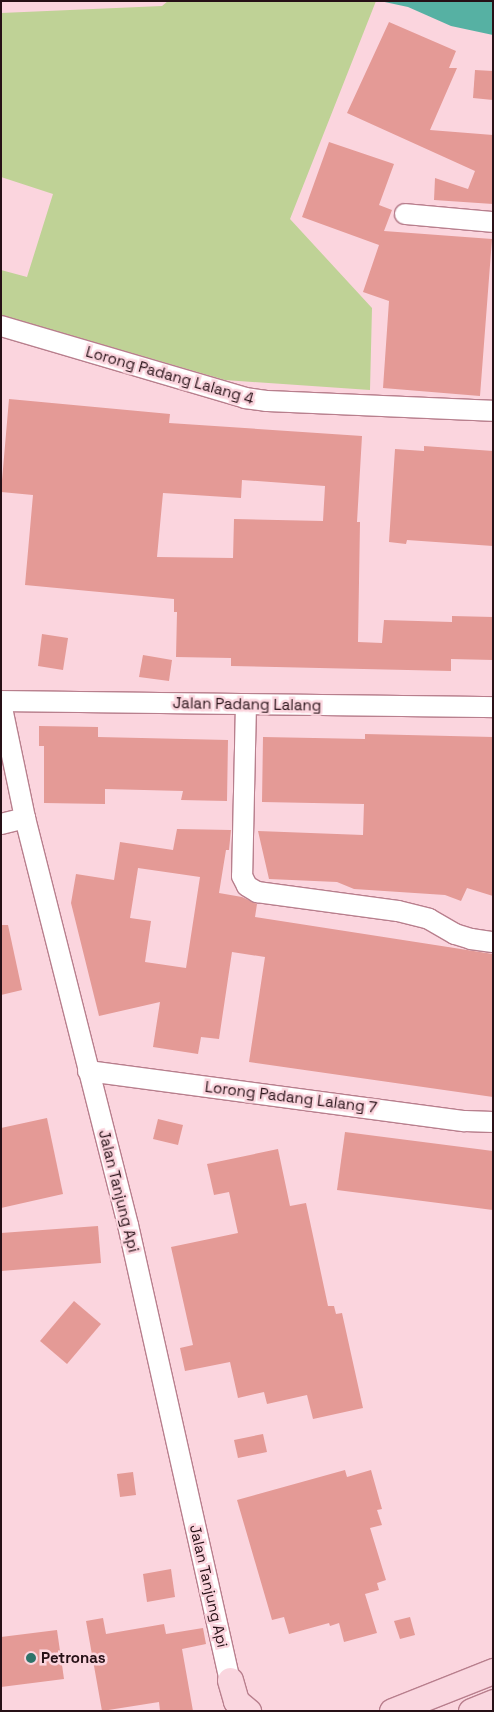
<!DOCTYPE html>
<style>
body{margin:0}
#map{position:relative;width:494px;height:1712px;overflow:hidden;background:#fbd5de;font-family:"Space Grotesk",sans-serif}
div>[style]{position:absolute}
.green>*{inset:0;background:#bfd296}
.water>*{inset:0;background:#56b1a3}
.building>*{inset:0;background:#e49a96}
.roads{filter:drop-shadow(1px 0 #b87f8d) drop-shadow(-1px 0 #b87f8d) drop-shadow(0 1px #b87f8d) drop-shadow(0 -1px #b87f8d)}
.minor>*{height:20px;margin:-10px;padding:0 10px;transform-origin:10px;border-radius:10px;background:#fff}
.major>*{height:25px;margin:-12.5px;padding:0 12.5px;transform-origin:12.5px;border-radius:12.5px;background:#fad6df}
.dots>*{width:14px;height:14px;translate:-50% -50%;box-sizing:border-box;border:2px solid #fbd5de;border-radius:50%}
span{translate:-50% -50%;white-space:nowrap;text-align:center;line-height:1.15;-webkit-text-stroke:5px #fbd5de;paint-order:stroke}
.street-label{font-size:15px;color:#261016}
.poi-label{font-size:15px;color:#261016;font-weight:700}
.left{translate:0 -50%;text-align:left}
.frame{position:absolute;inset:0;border:2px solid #261016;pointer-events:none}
</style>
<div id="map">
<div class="green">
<i style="clip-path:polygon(168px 1px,376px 1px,290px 219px,372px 308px,370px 390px,225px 380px,1px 315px,1px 270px,27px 277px,53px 194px,1px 177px,1px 13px,162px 6px)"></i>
</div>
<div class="water">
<i style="clip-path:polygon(380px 1px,493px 1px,493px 35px,451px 26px,408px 7px)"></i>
</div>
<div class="building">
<i style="clip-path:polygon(389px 22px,456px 51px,449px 68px,457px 68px,430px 130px,493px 135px,493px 204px,434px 200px,435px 178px,468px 189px,475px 171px,347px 113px)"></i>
<i style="clip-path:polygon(475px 70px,493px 71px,493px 100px,473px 98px)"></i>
<i style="clip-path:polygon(329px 142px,394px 164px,379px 205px,392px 210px,384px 231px,492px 239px,480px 396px,383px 388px,389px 301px,363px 292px,379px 245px,302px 217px)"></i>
<i style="clip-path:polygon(evenodd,9px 399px,170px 414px,169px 423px,362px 436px,357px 522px,360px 522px,358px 642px,382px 643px,384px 620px,452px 622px,452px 616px,493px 617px,493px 660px,451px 659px,451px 671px,231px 666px,231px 658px,176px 657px,177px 612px,174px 612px,174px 599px,25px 585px,33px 495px,1px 492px,9px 399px,242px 480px,325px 486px,323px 521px,234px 519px,233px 558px,157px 557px,163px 493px,241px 498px,242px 480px)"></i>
<i style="clip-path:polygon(424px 446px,493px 451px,493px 546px,407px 540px,406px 544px,389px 542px,395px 449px,424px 451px)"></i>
<i style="clip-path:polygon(42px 634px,68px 638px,63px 670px,38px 666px)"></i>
<i style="clip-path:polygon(143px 655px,172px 660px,169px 681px,139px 677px)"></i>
<i style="clip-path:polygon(39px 726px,98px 727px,98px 737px,228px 740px,227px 801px,181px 800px,183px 791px,105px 789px,105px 804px,44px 803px,44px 746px,39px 746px)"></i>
<i style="clip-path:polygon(365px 734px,493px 737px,493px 896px,467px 888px,461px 901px,445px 895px,354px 889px,337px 882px,269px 879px,258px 831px,363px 835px,364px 804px,262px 802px,263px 737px,365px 739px)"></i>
<i style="clip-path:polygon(evenodd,177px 829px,231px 830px,229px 850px,226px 850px,219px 893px,242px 897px,257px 904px,255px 917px,493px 954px,493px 1097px,249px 1062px,265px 957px,232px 952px,219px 1039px,201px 1037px,198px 1054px,153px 1047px,160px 1002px,99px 1016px,71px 903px,76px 874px,114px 880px,120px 842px,173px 850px,177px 829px,138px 868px,200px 877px,186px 968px,145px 962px,151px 921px,130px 918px,138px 868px)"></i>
<i style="clip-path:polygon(1px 925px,8px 925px,22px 990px,1px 995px)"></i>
<i style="clip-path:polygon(47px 1118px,63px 1194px,1px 1208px,1px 1128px)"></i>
<i style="clip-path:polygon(158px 1119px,183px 1125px,178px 1145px,153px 1139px)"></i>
<i style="clip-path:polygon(345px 1132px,493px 1151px,493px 1210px,337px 1190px)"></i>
<i style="clip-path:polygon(278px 1149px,290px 1206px,306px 1203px,328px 1306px,334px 1306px,336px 1314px,342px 1313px,363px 1408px,313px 1419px,307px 1395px,267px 1404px,264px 1392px,238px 1398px,230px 1362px,185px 1371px,180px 1348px,193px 1345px,171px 1247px,238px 1233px,229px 1192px,214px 1195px,207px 1164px)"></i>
<i style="clip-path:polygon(98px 1226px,101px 1263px,1px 1271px,1px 1233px)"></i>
<i style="clip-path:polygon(74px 1301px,101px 1324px,67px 1364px,40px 1341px)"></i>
<i style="clip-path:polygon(263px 1434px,267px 1452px,238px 1458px,234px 1440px)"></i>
<i style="clip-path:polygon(345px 1470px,347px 1477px,371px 1470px,382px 1509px,377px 1510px,382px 1525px,370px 1528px,386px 1580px,377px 1583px,379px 1590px,365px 1594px,377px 1633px,344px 1642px,339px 1623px,330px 1626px,329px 1623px,289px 1634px,284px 1617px,272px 1620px,237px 1500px)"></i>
<i style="clip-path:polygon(133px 1472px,136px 1495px,120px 1497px,117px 1474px)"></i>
<i style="clip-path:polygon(171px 1569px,175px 1597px,147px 1602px,143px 1574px)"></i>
<i style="clip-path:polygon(410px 1617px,415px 1635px,400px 1639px,394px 1621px)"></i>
<i style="clip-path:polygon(103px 1618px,106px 1634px,164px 1624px,166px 1634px,203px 1628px,206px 1644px,182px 1649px,193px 1711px,160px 1711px,159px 1702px,102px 1711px,86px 1621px)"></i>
<i style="clip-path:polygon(57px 1630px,64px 1679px,1px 1687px,1px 1637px)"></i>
</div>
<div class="roads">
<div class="minor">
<i style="left:405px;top:214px;width:88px;rotate:5.2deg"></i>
<i style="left:1px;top:326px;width:254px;rotate:16.4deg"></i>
<i style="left:245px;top:398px;width:21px;rotate:8deg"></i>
<i style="left:266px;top:401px;width:227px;rotate:2.5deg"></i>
<i style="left:1px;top:701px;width:492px;rotate:0.7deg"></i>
<i style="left:1px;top:703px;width:117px;rotate:78.2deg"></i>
<i style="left:25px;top:818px;width:420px;rotate:75.8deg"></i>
<i style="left:128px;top:1225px;width:466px;rotate:77.4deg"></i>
<i style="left:246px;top:704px;width:172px;rotate:91.3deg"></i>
<i style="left:242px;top:876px;width:11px;rotate:63deg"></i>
<i style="left:247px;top:886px;width:12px;rotate:31deg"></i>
<i style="left:257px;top:892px;width:142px;rotate:7.7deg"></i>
<i style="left:398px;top:911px;width:32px;rotate:14deg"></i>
<i style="left:429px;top:919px;width:30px;rotate:30deg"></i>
<i style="left:455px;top:934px;width:17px;rotate:17deg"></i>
<i style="left:471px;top:939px;width:22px;rotate:8deg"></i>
<i style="left:1px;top:824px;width:25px;rotate:-14deg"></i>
<i style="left:88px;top:1071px;width:380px;rotate:7.6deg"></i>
<i style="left:465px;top:1121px;width:28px;rotate:2deg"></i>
</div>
<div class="major">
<i style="left:230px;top:1680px;width:22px;rotate:74deg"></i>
<i style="left:236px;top:1701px;width:16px;rotate:40deg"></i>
<i style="left:392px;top:1711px;width:109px;rotate:-21.6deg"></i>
<i style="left:471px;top:1711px;width:24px;rotate:-22deg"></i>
</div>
</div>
<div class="dots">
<i style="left:31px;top:1658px;background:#2e746a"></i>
</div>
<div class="street-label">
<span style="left:170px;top:375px;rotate:16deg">Lorong Padang Lalang 4</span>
<span style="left:247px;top:704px;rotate:1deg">Jalan Padang Lalang</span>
<span style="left:291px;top:1097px;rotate:7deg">Lorong Padang Lalang 7</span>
<span style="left:119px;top:1191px;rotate:76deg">Jalan Tanjung Api</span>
<span style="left:209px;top:1586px;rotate:77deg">Jalan Tanjung Api</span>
</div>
<div class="poi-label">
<span class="left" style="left:41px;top:1658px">Petronas</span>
</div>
<div class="frame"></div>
</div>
